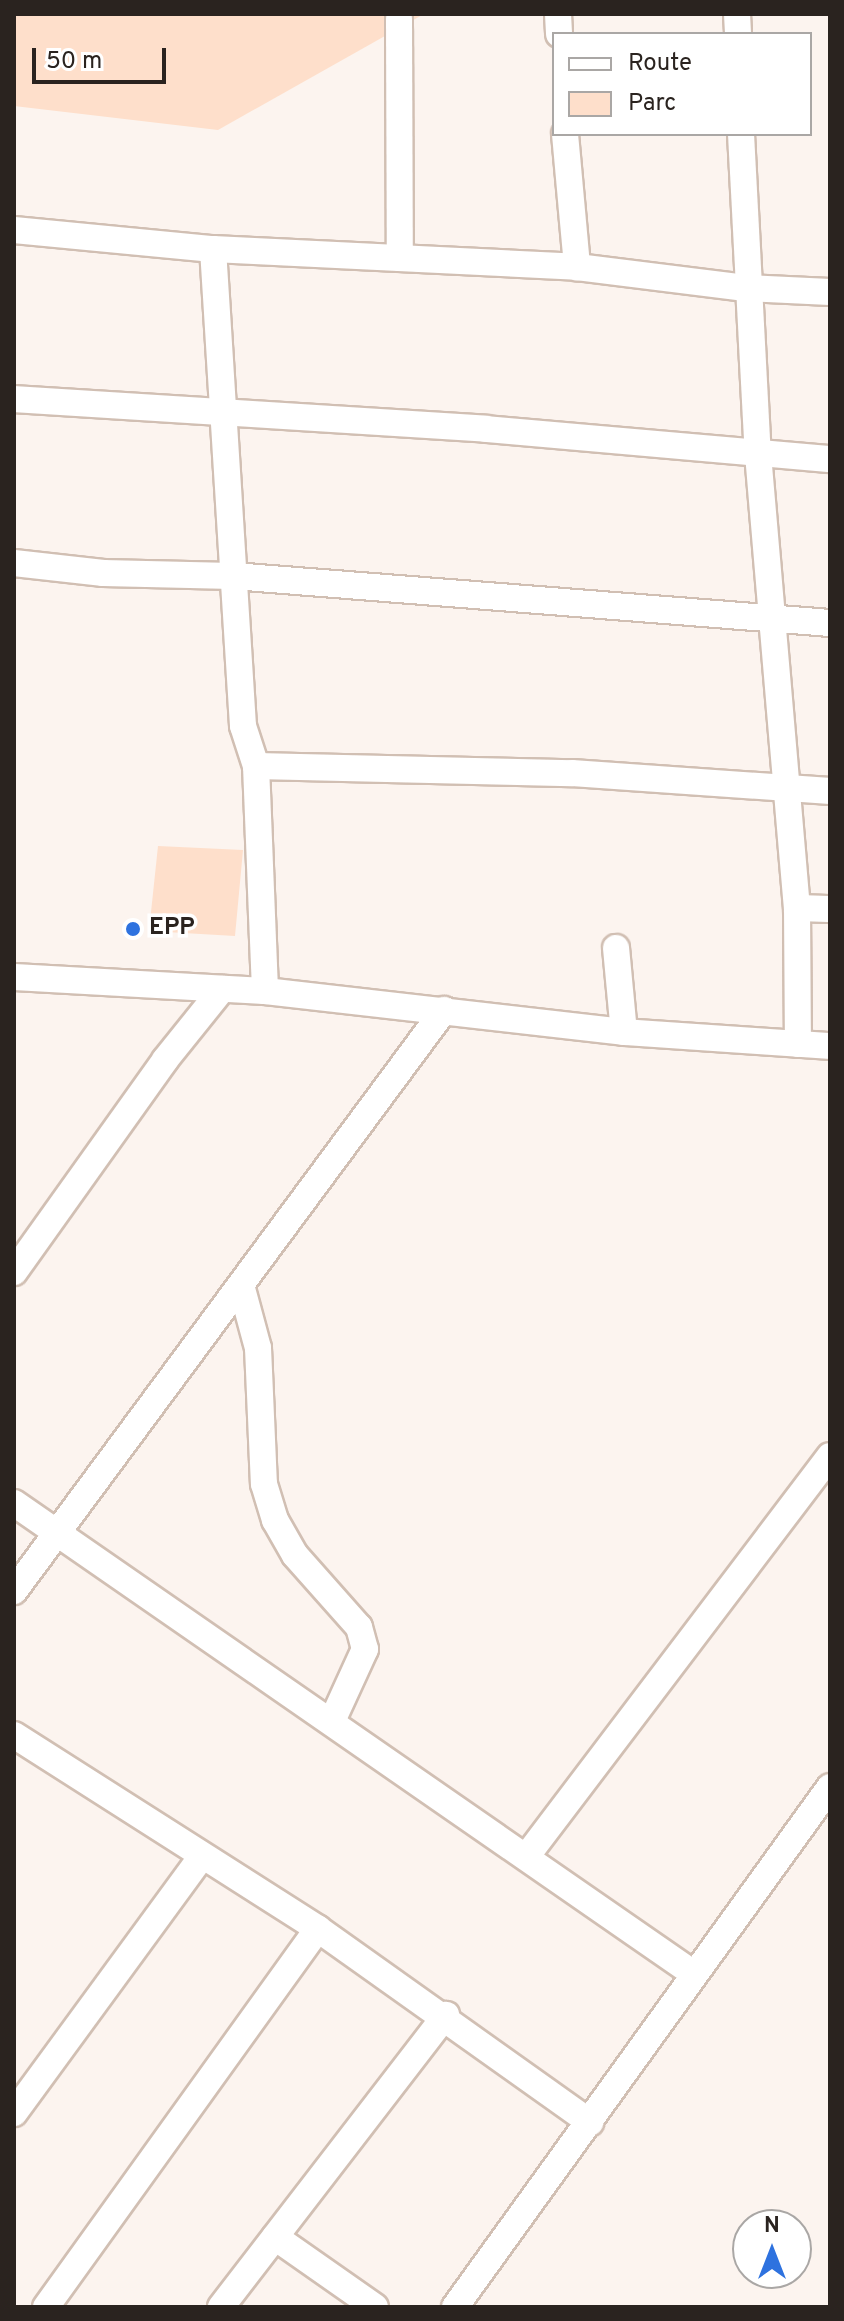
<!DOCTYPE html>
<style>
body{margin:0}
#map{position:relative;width:844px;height:2321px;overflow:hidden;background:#fcf4ef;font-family:Overpass,sans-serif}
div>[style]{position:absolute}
.green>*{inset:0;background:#fedfcb}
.roads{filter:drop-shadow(2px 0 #d1bfb3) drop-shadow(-2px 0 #d1bfb3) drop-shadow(0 2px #d1bfb3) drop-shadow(0 -2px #d1bfb3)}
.minor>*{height:26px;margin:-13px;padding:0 13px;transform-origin:13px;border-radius:13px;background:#fff}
.dots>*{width:22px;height:22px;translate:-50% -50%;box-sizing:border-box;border:4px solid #fff;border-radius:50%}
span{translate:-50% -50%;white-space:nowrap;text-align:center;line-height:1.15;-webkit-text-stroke:7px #fff;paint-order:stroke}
.poi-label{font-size:24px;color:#2a231f;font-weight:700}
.left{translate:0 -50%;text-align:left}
.frame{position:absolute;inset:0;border:16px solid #2a231f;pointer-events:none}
.legend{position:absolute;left:552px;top:32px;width:260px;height:104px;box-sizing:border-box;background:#fff;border:2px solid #aaa7a5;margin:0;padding:10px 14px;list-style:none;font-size:24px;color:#2a231f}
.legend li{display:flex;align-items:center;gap:16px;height:40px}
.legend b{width:40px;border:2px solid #aaa7a5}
.north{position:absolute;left:732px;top:2209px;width:80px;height:80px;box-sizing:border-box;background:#fff;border:2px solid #aaa7a5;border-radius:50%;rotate:0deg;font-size:22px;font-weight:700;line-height:32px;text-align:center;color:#2a231f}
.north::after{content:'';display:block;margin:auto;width:28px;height:36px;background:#2e72df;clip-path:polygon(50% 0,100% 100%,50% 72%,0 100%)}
.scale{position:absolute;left:32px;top:48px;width:134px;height:36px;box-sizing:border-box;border:4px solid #2a231f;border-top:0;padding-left:10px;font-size:24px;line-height:28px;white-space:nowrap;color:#2a231f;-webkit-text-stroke:6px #fff;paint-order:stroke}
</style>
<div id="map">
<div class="green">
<i style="clip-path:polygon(14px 14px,424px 14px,218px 130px,14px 106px)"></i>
<i style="clip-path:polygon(158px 846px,243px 850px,235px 936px,149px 931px)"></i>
</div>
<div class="roads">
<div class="minor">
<i style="left:558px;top:14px;width:20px;rotate:87deg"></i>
<i style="left:737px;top:14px;width:20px;rotate:87deg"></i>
<i style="left:399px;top:19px;width:239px;rotate:89.8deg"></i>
<i style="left:565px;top:134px;width:134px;rotate:84.8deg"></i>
<i style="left:741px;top:134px;width:320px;rotate:87deg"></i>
<i style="left:758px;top:454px;width:456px;rotate:85.1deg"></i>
<i style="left:797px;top:908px;width:136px;rotate:89.6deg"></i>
<i style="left:14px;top:230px;width:200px;rotate:5.5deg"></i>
<i style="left:213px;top:249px;width:364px;rotate:2.8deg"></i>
<i style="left:577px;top:267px;width:170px;rotate:7.1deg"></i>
<i style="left:746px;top:288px;width:84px;rotate:2.7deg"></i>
<i style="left:213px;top:249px;width:478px;rotate:86.4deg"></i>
<i style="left:243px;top:726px;width:42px;rotate:72deg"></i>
<i style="left:256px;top:766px;width:225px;rotate:87.7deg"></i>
<i style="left:14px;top:399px;width:473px;rotate:3.6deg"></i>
<i style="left:486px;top:429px;width:345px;rotate:5deg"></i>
<i style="left:14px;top:563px;width:90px;rotate:6.4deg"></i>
<i style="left:103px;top:573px;width:130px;rotate:1.3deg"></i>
<i style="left:233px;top:576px;width:599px;rotate:4.5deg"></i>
<i style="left:256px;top:766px;width:316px;rotate:1.3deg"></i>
<i style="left:572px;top:773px;width:259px;rotate:4deg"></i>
<i style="left:797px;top:908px;width:33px;rotate:2deg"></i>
<i style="left:616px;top:948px;width:84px;rotate:84.6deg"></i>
<i style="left:14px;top:977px;width:251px;rotate:3.2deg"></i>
<i style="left:265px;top:991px;width:361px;rotate:6.5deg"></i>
<i style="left:624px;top:1032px;width:206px;rotate:3.9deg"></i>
<i style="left:14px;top:1272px;width:260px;rotate:-54.5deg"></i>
<i style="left:165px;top:1060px;width:91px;rotate:-51.2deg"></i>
<i style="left:241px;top:1285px;width:65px;rotate:74.9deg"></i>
<i style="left:258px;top:1348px;width:136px;rotate:87.5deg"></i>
<i style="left:264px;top:1484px;width:38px;rotate:73deg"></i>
<i style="left:275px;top:1520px;width:40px;rotate:60.3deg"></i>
<i style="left:295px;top:1555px;width:96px;rotate:48.4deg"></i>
<i style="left:359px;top:1627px;width:23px;rotate:75deg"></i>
<i style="left:365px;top:1649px;width:79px;rotate:114.6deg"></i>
<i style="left:14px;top:1503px;width:827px;rotate:34.71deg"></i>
<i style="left:14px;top:1591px;width:723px;rotate:-53.49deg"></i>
<i style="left:14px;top:1735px;width:361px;rotate:32.5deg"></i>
<i style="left:318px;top:1929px;width:334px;rotate:35.4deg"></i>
<i style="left:526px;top:1857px;width:503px;rotate:-52.83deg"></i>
<i style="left:14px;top:2113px;width:318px;rotate:-53.8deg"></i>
<i style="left:275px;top:2237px;width:122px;rotate:35deg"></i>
<i style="left:46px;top:2307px;width:466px;rotate:-54.3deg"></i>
<i style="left:221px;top:2307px;width:369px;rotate:-52.4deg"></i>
<i style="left:455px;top:2307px;width:641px;rotate:-54.2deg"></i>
</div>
</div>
<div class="dots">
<i style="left:133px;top:929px;background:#2e72df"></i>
</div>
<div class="poi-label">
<span class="left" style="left:149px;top:929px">EPP</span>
</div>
<div class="frame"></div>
<ul class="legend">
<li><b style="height:10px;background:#fff"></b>Route</li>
<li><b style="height:22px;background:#fedfcb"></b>Parc</li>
</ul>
<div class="north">N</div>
<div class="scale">50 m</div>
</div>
